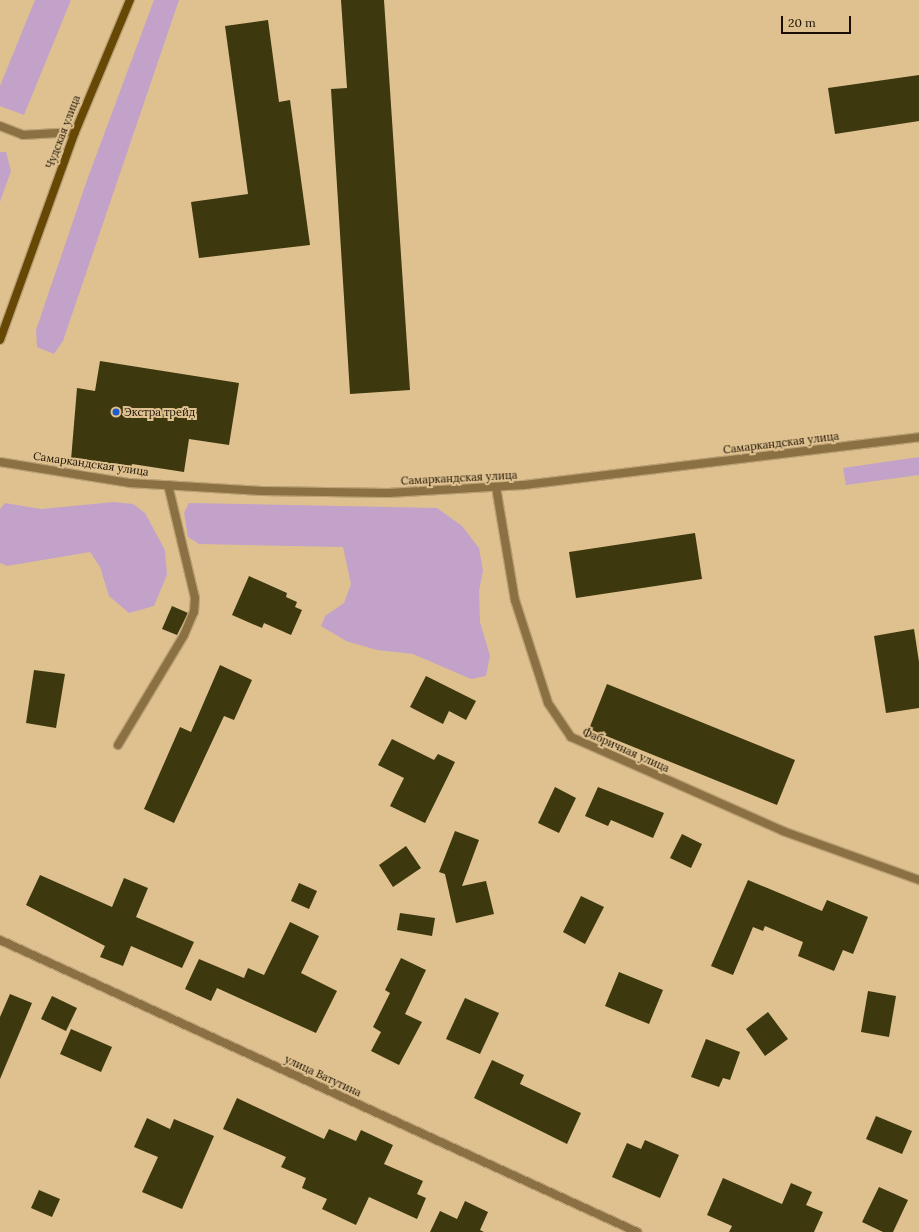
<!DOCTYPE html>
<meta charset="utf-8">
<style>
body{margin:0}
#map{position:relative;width:919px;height:1232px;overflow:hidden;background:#dec18f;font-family:Lora,serif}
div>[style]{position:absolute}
.green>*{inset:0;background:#c3a2ca}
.building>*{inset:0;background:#3e380e}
.roads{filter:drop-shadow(1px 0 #bba175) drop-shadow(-1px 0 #bba175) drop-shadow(0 1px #bba175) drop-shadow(0 -1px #bba175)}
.service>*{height:8px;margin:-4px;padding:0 4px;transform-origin:4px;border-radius:4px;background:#8a7042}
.minor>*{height:8px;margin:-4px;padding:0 4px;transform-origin:4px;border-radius:4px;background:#8a7042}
.secondary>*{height:8px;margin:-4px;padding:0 4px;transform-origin:4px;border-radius:4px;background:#664804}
.dots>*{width:11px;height:11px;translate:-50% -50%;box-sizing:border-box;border:2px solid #dec18f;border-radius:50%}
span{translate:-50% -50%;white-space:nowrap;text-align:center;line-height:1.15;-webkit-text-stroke:4px #dec18f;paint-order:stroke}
.street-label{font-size:11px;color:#190e00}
.poi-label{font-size:11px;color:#190e00}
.left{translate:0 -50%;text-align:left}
.scale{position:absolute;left:781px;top:16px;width:70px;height:18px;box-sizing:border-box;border:2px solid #190e00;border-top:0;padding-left:5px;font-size:12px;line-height:14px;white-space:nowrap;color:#190e00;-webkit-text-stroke:3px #dec18f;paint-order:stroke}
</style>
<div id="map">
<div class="green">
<i style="clip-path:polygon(35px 0,71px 0,24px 115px,0 106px,0 86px)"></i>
<i style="clip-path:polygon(154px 0,179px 0,63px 341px,54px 354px,37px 347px,36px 330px,87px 180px)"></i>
<i style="clip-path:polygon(0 152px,6px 152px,11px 171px,0 202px)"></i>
<i style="clip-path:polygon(919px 457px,919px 475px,846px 485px,843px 468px)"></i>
<i style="clip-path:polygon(114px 502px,133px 504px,145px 513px,165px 550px,167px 575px,154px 606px,129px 613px,109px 596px,100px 567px,90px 552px,7px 566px,0 563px,0 509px,5px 503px,41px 509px)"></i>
<i style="clip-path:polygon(189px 503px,437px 508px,462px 526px,479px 548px,483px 571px,479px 591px,480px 622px,490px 656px,486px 676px,471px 679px,413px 654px,377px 650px,346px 641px,321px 626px,325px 616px,344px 603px,351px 584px,343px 547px,199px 544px,188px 537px,184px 513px)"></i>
</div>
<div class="building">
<i style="clip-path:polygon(341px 0,384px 0,410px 390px,350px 394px,331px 89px,347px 88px)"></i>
<i style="clip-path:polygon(268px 20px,279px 102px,290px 100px,310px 245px,199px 258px,191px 202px,248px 194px,225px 26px)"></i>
<i style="clip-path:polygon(919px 75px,919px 121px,835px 134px,828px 88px)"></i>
<i style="clip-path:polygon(100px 361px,239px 383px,229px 445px,189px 439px,184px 472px,132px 464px,131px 470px,71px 460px,77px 388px,95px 391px)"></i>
<i style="clip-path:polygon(695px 533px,702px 579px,576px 598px,569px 552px)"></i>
<i style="clip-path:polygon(249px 576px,287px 593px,286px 597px,297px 602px,295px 607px,302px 610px,291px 635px,264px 623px,262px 628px,232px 615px)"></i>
<i style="clip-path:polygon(172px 606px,188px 613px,177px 635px,162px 629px)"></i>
<i style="clip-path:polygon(914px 629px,919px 662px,919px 708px,886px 713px,874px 636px)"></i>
<i style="clip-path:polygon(220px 665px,252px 680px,234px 720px,224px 716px,174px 823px,144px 809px,180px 727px,191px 732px)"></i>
<i style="clip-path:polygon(34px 670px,65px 674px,56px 728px,26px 723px)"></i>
<i style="clip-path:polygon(426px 676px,476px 701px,466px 720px,449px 711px,443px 724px,410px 707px)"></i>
<i style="clip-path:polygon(607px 684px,795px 760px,777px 805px,589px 729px)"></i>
<i style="clip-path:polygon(392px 739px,434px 760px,438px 754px,455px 762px,425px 823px,390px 806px,404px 778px,378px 765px)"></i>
<i style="clip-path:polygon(555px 787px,576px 798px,559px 833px,538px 823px)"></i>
<i style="clip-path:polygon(598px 787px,664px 813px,653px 838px,611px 820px,608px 826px,585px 816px)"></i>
<i style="clip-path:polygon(455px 831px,479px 840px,462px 886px,486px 881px,494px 914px,456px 923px,445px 874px,439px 872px)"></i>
<i style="clip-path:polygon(682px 834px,702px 844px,691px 868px,670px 858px)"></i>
<i style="clip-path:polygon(406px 846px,421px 868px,393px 887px,379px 865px)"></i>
<i style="clip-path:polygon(40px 875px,112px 907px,124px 878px,148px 888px,136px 917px,194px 942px,182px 968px,131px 946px,123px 966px,100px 957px,105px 946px,26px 905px)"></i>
<i style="clip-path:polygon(748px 880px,822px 911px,827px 900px,868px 917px,853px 954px,843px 950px,834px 971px,798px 956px,803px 942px,765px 926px,763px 931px,753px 927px,733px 975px,711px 966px)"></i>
<i style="clip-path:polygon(299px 883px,317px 891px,309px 909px,291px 901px)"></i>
<i style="clip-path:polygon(581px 896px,604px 907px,585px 944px,563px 932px)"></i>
<i style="clip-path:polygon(400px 913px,435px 918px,432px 936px,397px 930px)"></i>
<i style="clip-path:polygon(290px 922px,319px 936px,301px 973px,337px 991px,316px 1033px,217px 988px,211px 1001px,185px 989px,199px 959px,244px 978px,248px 968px,264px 975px)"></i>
<i style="clip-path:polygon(401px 958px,426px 970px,405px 1014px,422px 1022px,399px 1065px,371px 1051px,381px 1032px,373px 1027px,390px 993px,385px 990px)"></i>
<i style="clip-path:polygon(619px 972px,663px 990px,649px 1024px,605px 1006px)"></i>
<i style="clip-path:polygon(868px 991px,896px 996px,889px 1037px,861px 1032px)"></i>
<i style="clip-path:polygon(10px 994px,32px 1003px,0 1079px,0 1017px)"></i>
<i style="clip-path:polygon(52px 996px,77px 1008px,66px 1031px,41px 1019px)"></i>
<i style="clip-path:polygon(465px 998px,499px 1013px,480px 1054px,446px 1039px)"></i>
<i style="clip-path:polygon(768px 1012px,788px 1039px,765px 1056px,746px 1029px)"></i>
<i style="clip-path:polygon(71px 1029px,112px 1047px,101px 1072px,60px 1054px)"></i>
<i style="clip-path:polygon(706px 1039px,740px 1052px,730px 1080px,723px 1078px,719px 1087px,691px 1077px)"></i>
<i style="clip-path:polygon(492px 1060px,524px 1075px,520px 1084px,581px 1113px,567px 1144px,474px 1098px)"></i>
<i style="clip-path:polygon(237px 1098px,324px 1139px,329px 1129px,356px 1141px,361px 1130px,393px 1145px,384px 1164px,423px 1181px,417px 1194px,426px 1198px,417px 1219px,369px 1197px,356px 1225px,322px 1209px,327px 1199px,302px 1188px,306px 1178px,281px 1167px,286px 1157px,223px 1129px)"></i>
<i style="clip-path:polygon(876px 1116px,912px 1131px,902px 1154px,866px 1139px)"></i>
<i style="clip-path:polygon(147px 1118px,170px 1129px,174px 1119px,214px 1136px,182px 1209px,142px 1192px,158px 1157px,134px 1147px)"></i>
<i style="clip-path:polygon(645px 1140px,679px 1155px,660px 1198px,612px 1177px,627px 1143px,641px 1149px)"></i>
<i style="clip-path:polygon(723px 1178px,782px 1204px,791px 1183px,812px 1192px,806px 1205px,823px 1212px,814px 1232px,729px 1232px,732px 1226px,707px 1215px)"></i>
<i style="clip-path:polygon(879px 1187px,908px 1200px,893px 1232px,883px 1232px,862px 1222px)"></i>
<i style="clip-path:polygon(39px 1190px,60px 1199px,52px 1217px,31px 1208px)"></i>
<i style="clip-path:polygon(465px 1201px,488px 1212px,480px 1230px,484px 1232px,430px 1232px,440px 1211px,457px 1219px)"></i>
</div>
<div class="roads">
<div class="service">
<i style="left:118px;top:745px;width:128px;rotate:-59deg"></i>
<i style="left:184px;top:635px;width:25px;rotate:-67deg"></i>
<i style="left:194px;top:612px;width:14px;rotate:-86deg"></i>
<i style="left:195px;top:598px;width:116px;rotate:-103.4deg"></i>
</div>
<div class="minor">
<i style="left:0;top:126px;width:25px;rotate:21deg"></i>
<i style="left:23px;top:135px;width:52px;rotate:-3.3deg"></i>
<i style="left:0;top:462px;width:132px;rotate:9.2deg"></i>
<i style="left:130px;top:483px;width:132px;rotate:3.5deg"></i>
<i style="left:262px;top:491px;width:126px;rotate:0.9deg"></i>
<i style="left:388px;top:493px;width:136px;rotate:-3.4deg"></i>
<i style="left:524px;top:485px;width:398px;rotate:-6.9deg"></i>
<i style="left:496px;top:487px;width:115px;rotate:80.5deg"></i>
<i style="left:515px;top:600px;width:108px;rotate:72.2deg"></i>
<i style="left:548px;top:703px;width:41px;rotate:55.9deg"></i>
<i style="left:571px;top:737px;width:232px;rotate:23.9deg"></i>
<i style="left:783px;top:831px;width:145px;rotate:19.8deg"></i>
<i style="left:0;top:940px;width:701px;rotate:24.63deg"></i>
</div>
<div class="secondary">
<i style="left:0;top:340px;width:221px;rotate:-70.2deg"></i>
<i style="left:75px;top:132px;width:143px;rotate:-67.4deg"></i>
</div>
</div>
<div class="dots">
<i style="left:116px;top:412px;background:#1e5dc9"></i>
</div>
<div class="street-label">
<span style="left:63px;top:132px;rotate:-69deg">Чудская улица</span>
<span style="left:781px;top:443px;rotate:-7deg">Самаркандская улица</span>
<span style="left:91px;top:464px;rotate:8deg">Самаркандская улица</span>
<span style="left:459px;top:478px;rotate:-3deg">Самаркандская улица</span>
<span style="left:626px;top:750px;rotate:24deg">Фабричная улица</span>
<span style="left:323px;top:1076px;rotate:25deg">улица Ватутина</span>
</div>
<div class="poi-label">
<span class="left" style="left:124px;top:412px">Экстра трейд</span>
</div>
<div class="scale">20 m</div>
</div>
